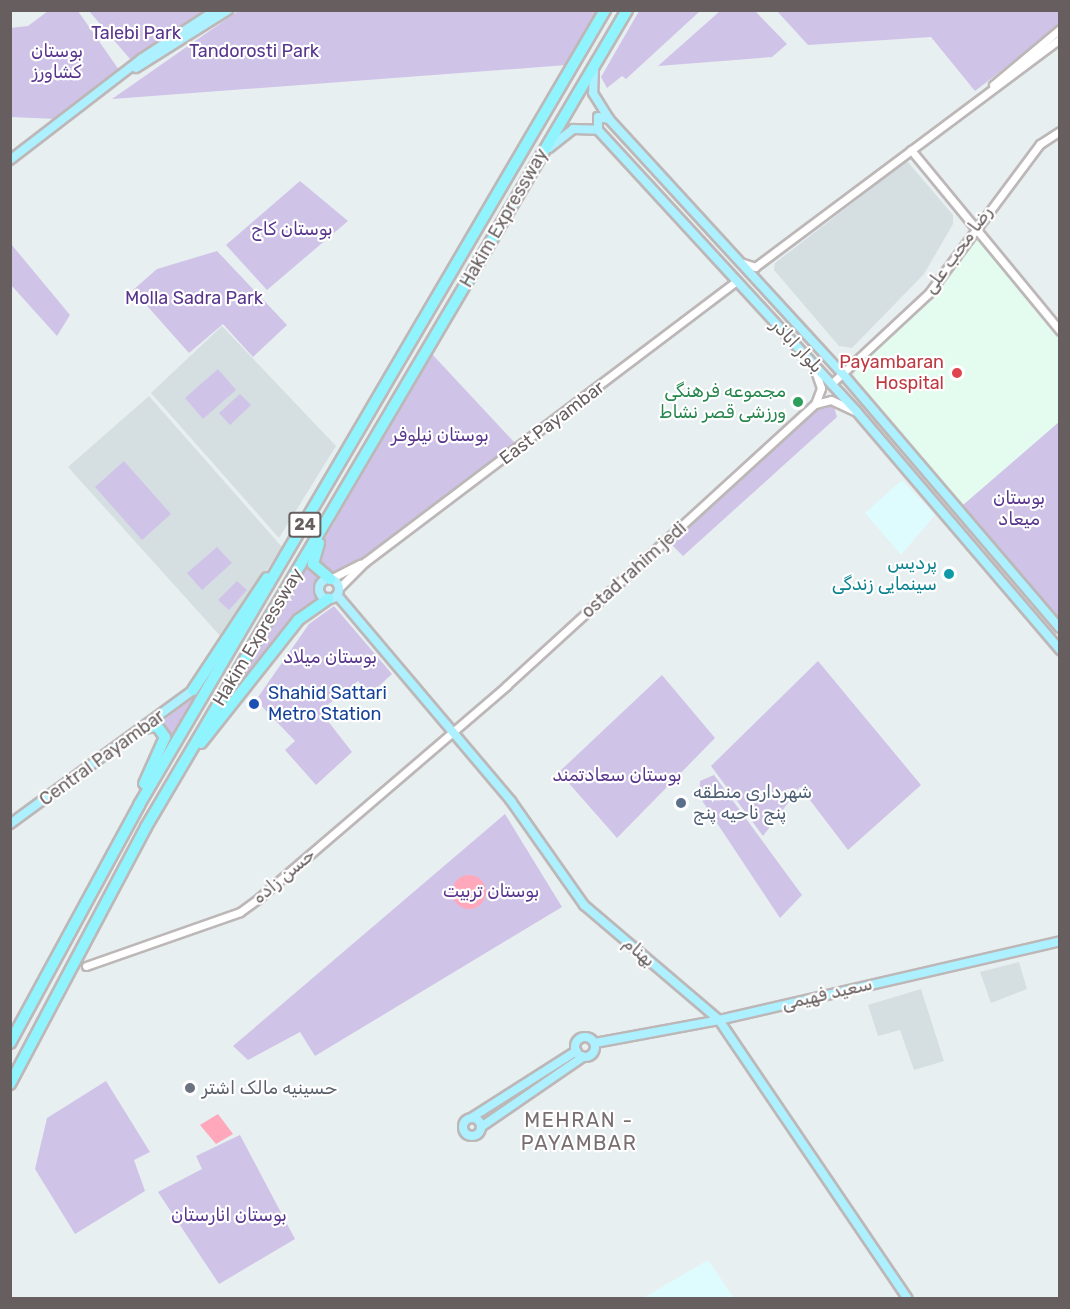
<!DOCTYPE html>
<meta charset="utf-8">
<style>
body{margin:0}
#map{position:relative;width:1070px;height:1309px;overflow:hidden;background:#e7eff1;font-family:Rubik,Vazirmatn,sans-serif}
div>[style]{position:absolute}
.commercial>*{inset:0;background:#defbfe}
.education>*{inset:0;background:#d5dfe1}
.medical>*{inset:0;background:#e4fcef}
.green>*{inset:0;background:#d0c3e8}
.water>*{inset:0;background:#ffa8bb}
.round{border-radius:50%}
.roads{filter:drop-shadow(2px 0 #bdb7b7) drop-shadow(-2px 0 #bdb7b7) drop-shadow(0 2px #bdb7b7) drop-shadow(0 -2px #bdb7b7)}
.minor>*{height:7px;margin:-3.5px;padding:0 3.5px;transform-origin:3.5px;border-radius:3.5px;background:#fff}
.major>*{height:8px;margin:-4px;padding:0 4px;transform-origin:4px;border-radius:4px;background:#adf0ff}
.major>.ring{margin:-4px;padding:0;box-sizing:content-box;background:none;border:8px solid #adf0ff;border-radius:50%}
.highway>*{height:10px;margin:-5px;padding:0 5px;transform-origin:5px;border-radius:5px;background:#90f4ff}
.dots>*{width:16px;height:16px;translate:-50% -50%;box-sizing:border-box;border:3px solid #fff;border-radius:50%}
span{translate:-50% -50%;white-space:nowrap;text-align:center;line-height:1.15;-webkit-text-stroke:4.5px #fff;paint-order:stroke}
.shield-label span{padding:2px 4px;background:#fff;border:2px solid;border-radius:4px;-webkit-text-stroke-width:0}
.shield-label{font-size:16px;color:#675e5f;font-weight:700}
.park-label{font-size:18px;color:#59368e}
.street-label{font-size:18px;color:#675e5f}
.health-label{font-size:18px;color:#be3a42}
.right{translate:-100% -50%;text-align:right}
.leisure-label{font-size:18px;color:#27864d}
.culture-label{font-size:18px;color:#0d838f}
.transit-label{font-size:18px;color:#164399}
.left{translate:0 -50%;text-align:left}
.service-label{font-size:18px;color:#4e5e75}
.worship-label{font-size:18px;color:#5b616d}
.neighbourhood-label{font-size:20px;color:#796f71;letter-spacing:1.5px}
.frame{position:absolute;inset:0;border:12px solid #675e5f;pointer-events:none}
</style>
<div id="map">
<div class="commercial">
<i style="clip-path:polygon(902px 480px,935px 515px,901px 555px,865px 513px)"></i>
<i style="clip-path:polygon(708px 1260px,734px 1298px,643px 1298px)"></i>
</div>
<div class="education">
<i style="clip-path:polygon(907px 161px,953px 215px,953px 224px,924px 274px,852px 348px,839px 346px,774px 270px,775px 263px)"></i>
<i style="clip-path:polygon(222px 326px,336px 446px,279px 538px,151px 393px)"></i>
<i style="clip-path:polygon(149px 396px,282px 547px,222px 638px,68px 467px)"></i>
<i style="clip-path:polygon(1019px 962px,1027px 989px,991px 1003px,980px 972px)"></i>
<i style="clip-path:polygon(921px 989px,944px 1061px,914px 1070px,900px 1030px,878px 1036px,868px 1005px)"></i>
</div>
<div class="medical">
<i style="clip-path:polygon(974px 236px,1059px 339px,1059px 422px,963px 505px,855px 378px,855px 367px,940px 293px)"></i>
</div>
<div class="green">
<i style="clip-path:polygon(48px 11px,78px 11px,119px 70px,56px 119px,11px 117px,10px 28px,28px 26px)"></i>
<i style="clip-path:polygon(89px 11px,209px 11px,130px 59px)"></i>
<i style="clip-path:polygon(238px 11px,598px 11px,567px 65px,112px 99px)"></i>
<i style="clip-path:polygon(639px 11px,700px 11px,626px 79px,622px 76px,607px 88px,601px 77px)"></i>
<i style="clip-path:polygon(720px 11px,755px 11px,787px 44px,772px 57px,658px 66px)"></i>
<i style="clip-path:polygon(777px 11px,1059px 11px,1059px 26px,975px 91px,931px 37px,808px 45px)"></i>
<i style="clip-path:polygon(300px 181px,348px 221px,267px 290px,226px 245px)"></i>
<i style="clip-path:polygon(11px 244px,70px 315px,57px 336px,11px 285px)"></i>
<i style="clip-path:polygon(217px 251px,287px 325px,253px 357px,223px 324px,189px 353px,133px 290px,157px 269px)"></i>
<i style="clip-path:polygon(431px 353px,515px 443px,355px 563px,333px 574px,323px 572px,315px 556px)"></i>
<i style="clip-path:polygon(218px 369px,236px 390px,203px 419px,185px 398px)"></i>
<i style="clip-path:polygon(240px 394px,251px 405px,230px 425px,219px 413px)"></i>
<i style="clip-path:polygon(825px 403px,834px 407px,837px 417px,683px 556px,670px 543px)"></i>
<i style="clip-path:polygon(1059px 422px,1059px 618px,963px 505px)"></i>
<i style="clip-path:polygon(124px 461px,171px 514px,142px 540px,95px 487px)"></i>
<i style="clip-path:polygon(217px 547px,232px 563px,202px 590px,187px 573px)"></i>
<i style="clip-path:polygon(310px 556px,324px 577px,316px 588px,321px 600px,301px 609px,202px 739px)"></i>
<i style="clip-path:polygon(237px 581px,247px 590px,229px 610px,218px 600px)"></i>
<i style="clip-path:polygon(334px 606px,392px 674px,369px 695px,358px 681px,320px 711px,352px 752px,316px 785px,285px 750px,295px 741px,256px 700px,309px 624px)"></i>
<i style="clip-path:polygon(818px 661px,921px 785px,848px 850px,800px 787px,763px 836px,711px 766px)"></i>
<i style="clip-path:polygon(662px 675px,715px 738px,617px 838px,559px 772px)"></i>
<i style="clip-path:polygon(197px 695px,170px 740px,160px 723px)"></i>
<i style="clip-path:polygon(714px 775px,802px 895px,780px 918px,699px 796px,700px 781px)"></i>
<i style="clip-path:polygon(505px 814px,562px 907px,315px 1056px,300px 1032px,248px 1060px,233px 1046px)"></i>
<i style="clip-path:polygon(106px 1081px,150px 1152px,134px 1160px,145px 1191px,75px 1234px,35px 1169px,47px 1118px)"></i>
<i style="clip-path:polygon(240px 1135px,295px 1239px,219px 1284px,158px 1192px,202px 1169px,196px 1156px)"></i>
</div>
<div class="water">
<i class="round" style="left:452px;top:875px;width:34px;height:34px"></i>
<i style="clip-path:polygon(218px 1114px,233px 1134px,216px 1144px,200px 1125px)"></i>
</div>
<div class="roads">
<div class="minor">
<i style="left:993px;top:85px;width:87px;rotate:-39.9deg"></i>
<i style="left:911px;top:150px;width:234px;rotate:50.5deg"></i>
<i style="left:740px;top:262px;width:16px;rotate:18deg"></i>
<i style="left:755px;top:267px;width:381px;rotate:-36.8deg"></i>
<i style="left:831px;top:384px;width:132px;rotate:-42.9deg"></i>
<i style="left:928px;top:294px;width:187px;rotate:-53.3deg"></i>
<i style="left:1040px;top:144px;width:24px;rotate:-33deg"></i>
<i style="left:815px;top:404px;width:16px;rotate:-14deg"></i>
<i style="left:831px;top:400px;width:29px;rotate:25deg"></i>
<i style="left:330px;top:579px;width:34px;rotate:-27deg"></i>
<i style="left:339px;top:588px;width:37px;rotate:-45deg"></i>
<i style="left:365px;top:562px;width:466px;rotate:-37.1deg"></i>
<i style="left:86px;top:966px;width:163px;rotate:-19.3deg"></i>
<i style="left:240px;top:912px;width:24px;rotate:-36deg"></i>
<i style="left:259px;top:898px;width:326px;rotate:-40.6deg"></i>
<i style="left:506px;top:686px;width:418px;rotate:-42.4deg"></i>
<i style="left:815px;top:404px;width:17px;rotate:-69deg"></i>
<i style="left:821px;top:388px;width:21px;rotate:-109deg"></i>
</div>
<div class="major">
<i style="left:136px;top:68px;width:109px;rotate:-32.2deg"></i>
<i style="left:594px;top:69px;width:24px;rotate:92deg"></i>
<i style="left:593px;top:93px;width:31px;rotate:58deg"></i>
<i style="left:609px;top:119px;width:345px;rotate:47.5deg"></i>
<i style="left:842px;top:373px;width:335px;rotate:49.5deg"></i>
<i style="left:609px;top:119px;width:11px;rotate:-170deg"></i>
<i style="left:598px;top:117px;width:13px;rotate:90deg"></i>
<i style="left:598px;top:130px;width:383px;rotate:47.4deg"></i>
<i style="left:857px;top:412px;width:313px;rotate:49.5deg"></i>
<i style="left:549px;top:148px;width:31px;rotate:-38deg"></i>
<i style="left:573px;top:129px;width:25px;rotate:2deg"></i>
<i style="left:10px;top:160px;width:165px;rotate:-37.6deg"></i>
<i style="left:141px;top:59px;width:90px;rotate:-33.2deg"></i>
<i class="ring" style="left:319px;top:579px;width:12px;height:12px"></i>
<i style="left:337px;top:595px;width:270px;rotate:49.8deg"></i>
<i style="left:511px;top:801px;width:127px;rotate:54.9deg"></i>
<i style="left:584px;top:905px;width:177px;rotate:40.4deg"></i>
<i style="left:719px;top:1020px;width:336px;rotate:55.9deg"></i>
<i style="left:10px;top:824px;width:227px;rotate:-36.2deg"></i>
<i class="ring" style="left:575px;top:1037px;width:12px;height:12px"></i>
<i style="left:595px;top:1043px;width:126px;rotate:-10.5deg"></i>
<i style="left:719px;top:1020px;width:350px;rotate:-13deg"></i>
<i class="ring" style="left:463px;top:1118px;width:10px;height:10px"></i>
<i style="left:471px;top:1118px;width:125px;rotate:-32.5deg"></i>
<i style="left:481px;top:1127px;width:124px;rotate:-34.5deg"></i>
</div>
<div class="highway">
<i style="left:319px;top:543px;width:22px;rotate:106deg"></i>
<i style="left:313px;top:564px;width:23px;rotate:41deg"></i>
<i style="left:193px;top:690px;width:134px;rotate:-56.5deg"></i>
<i style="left:143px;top:728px;width:14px;rotate:-8deg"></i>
<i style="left:157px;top:726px;width:14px;rotate:54deg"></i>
<i style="left:165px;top:737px;width:51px;rotate:114.1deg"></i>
<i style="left:201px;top:743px;width:157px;rotate:-51.7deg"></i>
<i style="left:298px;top:620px;width:37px;rotate:-35deg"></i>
<i style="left:10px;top:1043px;width:271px;rotate:-61.5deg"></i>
<i style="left:139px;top:805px;width:922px;rotate:-59.62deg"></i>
<i style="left:10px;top:1084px;width:291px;rotate:-62.1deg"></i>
<i style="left:146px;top:827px;width:948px;rotate:-59.51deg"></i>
</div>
</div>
<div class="dots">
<i style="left:957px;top:373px;background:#e0444e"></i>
<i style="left:798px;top:402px;background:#2e9e5b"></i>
<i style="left:949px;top:574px;background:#0f9aa8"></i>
<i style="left:254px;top:704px;background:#1a4fb4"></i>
<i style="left:681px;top:803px;background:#5c6f8a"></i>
<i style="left:190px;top:1088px;background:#6b7280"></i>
</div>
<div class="shield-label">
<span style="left:305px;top:525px">24</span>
</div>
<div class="park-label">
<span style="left:136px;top:33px">Talebi Park</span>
<span style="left:254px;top:51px">Tandorosti Park</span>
<span style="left:57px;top:62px">بوستان<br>کشاورز</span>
<span style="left:292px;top:229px">بوستان کاج</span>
<span style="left:194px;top:298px">Molla Sadra Park</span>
<span style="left:440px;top:435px">بوستان نیلوفر</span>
<span style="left:1019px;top:509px">بوستان<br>میعاد</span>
<span style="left:330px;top:657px">بوستان میلاد</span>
<span style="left:617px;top:775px">بوستان سعادتمند</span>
<span style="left:491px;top:891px">بوستان تربیت</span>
<span style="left:229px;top:1215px">بوستان انارستان</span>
</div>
<div class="street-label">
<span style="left:504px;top:218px;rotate:-60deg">Hakim Expressway</span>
<span style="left:958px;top:250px;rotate:-54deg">رضا محب علی</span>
<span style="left:797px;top:346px;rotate:47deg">بلوار اباذر</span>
<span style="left:552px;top:423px;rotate:-37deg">East Payambar</span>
<span style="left:634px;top:570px;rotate:-42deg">ostad rahim jedi</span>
<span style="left:258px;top:637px;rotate:-59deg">Hakim Expressway</span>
<span style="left:102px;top:758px;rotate:-36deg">Central Payambar</span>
<span style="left:284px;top:876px;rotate:-40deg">حسن زاده</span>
<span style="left:639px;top:952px;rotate:40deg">بهنام</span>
<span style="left:827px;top:994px;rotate:-13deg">سعید فهیمی</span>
</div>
<div class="health-label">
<span class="right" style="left:944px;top:373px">Payambaran<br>Hospital</span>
</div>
<div class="leisure-label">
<span class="right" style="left:786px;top:402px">مجموعه فرهنگی<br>ورزشی قصر نشاط</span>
</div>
<div class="culture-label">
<span class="right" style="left:937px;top:574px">پردیس<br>سینمایی زندگی</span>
</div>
<div class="transit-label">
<span class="left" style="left:268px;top:704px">Shahid Sattari<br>Metro Station</span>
</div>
<div class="service-label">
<span class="left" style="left:693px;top:803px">شهرداری منطقه<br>پنج ناحیه پنج</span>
</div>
<div class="worship-label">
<span class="left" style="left:202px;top:1088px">حسینیه مالک اشتر</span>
</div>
<div class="neighbourhood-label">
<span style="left:579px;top:1132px">MEHRAN -<br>PAYAMBAR</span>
</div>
<div class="frame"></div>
</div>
